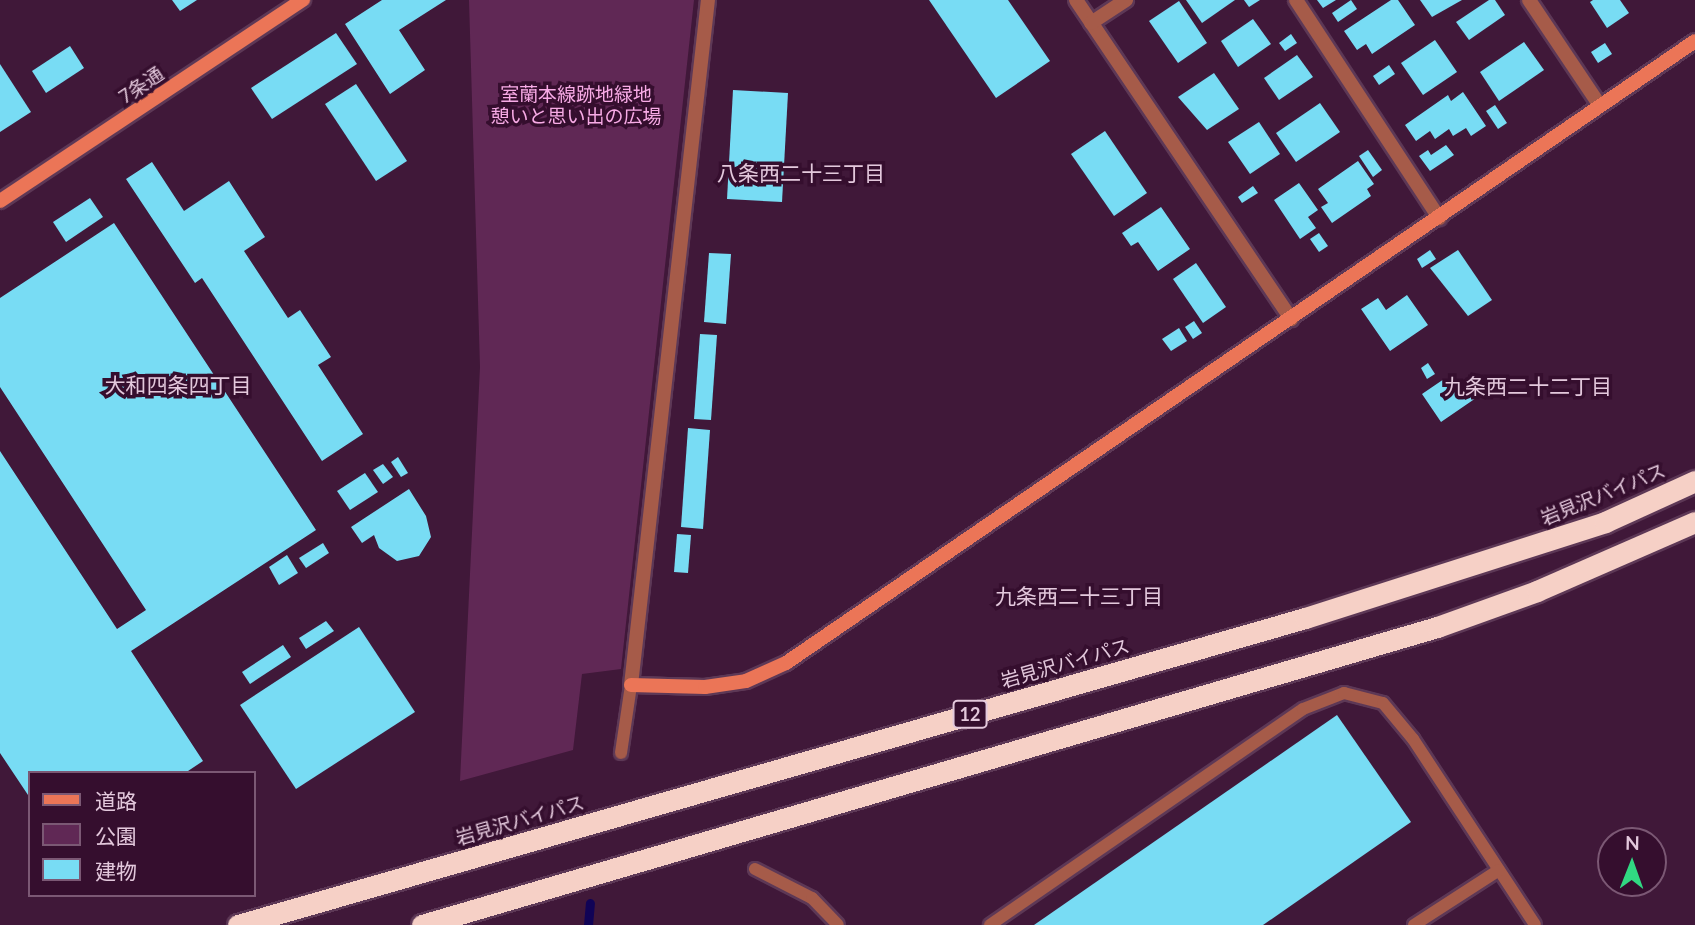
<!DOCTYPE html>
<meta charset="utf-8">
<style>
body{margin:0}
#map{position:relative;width:1695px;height:925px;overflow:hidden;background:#401839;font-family:Lato,"Noto Sans JP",sans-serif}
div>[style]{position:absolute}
.green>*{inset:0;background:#602855}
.stream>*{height:9px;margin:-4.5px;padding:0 4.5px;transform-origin:4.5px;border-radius:4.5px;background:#110356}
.building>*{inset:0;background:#78dcf4}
.roads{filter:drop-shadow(2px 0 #5d3856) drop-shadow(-2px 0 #5d3856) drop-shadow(0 2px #5d3856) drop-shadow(0 -2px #5d3856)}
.lane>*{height:12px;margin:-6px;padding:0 6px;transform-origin:6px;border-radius:6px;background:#a65b49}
.street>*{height:14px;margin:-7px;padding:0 7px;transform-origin:7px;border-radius:7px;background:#a65b49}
.secondary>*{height:14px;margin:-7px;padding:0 7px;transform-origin:7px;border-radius:7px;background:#eb7557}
.highway>*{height:21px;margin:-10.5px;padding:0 10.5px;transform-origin:10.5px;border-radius:10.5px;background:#f6d0c6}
span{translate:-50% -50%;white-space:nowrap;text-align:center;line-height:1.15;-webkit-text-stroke:7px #350e2e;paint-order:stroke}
.shield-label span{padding:2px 5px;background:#350e2e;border:2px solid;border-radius:5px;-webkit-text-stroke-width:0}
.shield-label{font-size:18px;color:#e3c8dc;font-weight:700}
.street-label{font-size:19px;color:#e3c8dc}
.park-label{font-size:19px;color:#f8abe6}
.neighbourhood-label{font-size:21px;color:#e3c8dc}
.legend{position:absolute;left:28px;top:771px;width:228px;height:126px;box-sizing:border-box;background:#350e2e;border:2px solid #7b5874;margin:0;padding:9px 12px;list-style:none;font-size:21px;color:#e3c8dc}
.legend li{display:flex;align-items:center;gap:14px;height:35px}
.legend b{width:35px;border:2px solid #7b5874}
.north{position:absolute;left:1597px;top:827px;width:70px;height:70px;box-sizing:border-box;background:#350e2e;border:2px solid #7b5874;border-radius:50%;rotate:1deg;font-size:19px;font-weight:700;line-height:28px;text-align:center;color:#e3c8dc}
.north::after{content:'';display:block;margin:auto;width:24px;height:32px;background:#31d882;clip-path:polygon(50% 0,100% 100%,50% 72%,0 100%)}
</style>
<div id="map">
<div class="green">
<i style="clip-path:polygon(469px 0,694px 0,621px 669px,582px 674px,573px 750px,460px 781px,480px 367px)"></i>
</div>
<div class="stream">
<i style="left:588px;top:925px;width:22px;rotate:-85deg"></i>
</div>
<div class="building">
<i style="clip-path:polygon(172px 0,197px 0,180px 11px)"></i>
<i style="clip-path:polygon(382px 0,446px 0,399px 30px,425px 70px,390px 94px,345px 24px)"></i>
<i style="clip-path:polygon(929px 0,1008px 0,1050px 61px,996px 98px)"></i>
<i style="clip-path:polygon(1186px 0,1235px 0,1202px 23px)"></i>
<i style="clip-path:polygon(1244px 0,1260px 0,1249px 7px)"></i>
<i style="clip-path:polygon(1317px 0,1336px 0,1323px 8px)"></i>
<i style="clip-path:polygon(1351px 0,1357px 9px,1338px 22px,1332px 13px)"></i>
<i style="clip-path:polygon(1391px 0,1398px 0,1415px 25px,1372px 54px,1366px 44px,1357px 50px,1344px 31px)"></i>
<i style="clip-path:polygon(1420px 0,1462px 0,1432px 17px)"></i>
<i style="clip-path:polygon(1489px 0,1495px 0,1505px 15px,1469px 40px,1456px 22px)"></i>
<i style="clip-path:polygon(1593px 0,1620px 0,1629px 13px,1607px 28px,1590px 2px)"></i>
<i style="clip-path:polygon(1179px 1px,1207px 43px,1178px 63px,1149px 21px)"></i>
<i style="clip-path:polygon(1253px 19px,1271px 44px,1238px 67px,1221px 41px)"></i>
<i style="clip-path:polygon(336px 33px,357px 64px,272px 119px,251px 88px)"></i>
<i style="clip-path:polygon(1291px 34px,1297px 43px,1285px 51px,1279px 43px)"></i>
<i style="clip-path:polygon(1435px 40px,1457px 72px,1423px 95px,1401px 63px)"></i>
<i style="clip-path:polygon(1524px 42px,1544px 70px,1499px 101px,1480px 72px)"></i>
<i style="clip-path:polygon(1605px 43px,1612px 54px,1598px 63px,1591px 52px)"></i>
<i style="clip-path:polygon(70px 46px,84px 68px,46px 93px,32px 71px)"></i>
<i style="clip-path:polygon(1297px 55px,1313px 77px,1279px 100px,1264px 78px)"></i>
<i style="clip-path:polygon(0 64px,31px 112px,0 132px)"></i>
<i style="clip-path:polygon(1389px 65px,1395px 74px,1379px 85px,1373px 76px)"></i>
<i style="clip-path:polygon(1214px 73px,1239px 109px,1207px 130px,1178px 97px)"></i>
<i style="clip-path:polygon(356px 84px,407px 161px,376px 181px,325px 104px)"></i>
<i style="clip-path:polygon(733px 90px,788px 93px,782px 202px,727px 199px)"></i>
<i style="clip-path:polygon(1463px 92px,1486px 126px,1471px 136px,1466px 128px,1453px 136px,1449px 129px,1435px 139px,1430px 131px,1416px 141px,1405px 125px,1448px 95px,1451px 101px)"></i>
<i style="clip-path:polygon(1320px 103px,1340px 132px,1296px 162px,1276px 133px)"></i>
<i style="clip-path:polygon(1495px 105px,1507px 123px,1498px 129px,1486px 111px)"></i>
<i style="clip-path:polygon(1259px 122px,1280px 154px,1250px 174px,1228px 142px)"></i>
<i style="clip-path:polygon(1105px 131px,1147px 193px,1114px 216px,1071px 154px)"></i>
<i style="clip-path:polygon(1446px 145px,1454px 155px,1430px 171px,1419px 156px,1428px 150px,1431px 155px)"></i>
<i style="clip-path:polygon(1368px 150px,1382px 170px,1373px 177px,1359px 156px)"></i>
<i style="clip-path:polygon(1358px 161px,1374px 184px,1367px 189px,1371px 196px,1332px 223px,1321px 207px,1328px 203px,1318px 189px)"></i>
<i style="clip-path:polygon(152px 162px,184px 211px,229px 181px,265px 237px,244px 251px,288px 318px,300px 310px,331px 357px,318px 365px,363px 434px,322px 461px,202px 278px,195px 283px,126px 179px)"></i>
<i style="clip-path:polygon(1299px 183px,1318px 210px,1308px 217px,1316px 228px,1300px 239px,1274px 200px)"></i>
<i style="clip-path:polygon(1253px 186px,1258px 193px,1242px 203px,1238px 197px)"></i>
<i style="clip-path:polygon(90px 198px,103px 217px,66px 242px,53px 222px)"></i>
<i style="clip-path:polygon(1161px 207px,1190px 249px,1158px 271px,1138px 242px,1131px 246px,1122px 233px)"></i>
<i style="clip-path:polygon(114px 223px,316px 530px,131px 651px,203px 761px,185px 773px,30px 773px,30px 798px,0 753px,0 451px,117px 629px,146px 610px,0 387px,0 298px)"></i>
<i style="clip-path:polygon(1319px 233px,1328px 246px,1319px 252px,1310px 239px)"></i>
<i style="clip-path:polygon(1430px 250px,1436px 259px,1422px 268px,1417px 259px)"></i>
<i style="clip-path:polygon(1458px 250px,1492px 300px,1468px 316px,1430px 268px)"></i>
<i style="clip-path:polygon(709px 253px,731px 254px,726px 324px,704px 322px)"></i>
<i style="clip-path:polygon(1196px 263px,1226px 307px,1203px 323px,1173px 279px)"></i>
<i style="clip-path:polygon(1407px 295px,1428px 325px,1390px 351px,1361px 309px,1378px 298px,1386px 310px)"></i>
<i style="clip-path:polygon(1194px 321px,1202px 333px,1193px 339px,1185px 327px)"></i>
<i style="clip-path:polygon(1179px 328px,1187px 341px,1171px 351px,1162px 339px)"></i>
<i style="clip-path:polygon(700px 334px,717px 335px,711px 420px,694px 419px)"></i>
<i style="clip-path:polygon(1428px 363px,1435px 374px,1427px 379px,1421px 368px)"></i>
<i style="clip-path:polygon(1444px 379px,1452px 391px,1465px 382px,1476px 398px,1441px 422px,1422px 394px)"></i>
<i style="clip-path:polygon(688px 428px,710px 430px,703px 529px,681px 527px)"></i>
<i style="clip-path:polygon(398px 457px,408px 473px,401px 477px,391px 462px)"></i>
<i style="clip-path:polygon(383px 464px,393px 477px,383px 484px,373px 470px)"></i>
<i style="clip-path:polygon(365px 473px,378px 492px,350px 510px,337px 491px)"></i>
<i style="clip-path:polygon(409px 489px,426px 516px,431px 537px,419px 556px,397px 561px,379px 548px,374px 535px,362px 543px,351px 527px)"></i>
<i style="clip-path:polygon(677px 534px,691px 535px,688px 573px,674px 572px)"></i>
<i style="clip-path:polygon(323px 543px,329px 553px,306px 568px,299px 558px)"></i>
<i style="clip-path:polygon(287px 555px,298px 573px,279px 585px,269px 567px)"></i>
<i style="clip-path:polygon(326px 621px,334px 631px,306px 649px,299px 638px)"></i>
<i style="clip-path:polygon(359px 627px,415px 712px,296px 789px,240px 705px)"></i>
<i style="clip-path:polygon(283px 645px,291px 657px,250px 684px,242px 672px)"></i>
<i style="clip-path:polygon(1337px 715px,1411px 822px,1263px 925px,1034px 925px)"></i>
</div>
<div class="roads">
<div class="lane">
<i style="left:621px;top:753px;width:69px;rotate:-81.6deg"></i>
<i style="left:755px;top:869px;width:64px;rotate:27deg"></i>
<i style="left:812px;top:898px;width:37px;rotate:46deg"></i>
<i style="left:990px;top:925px;width:380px;rotate:-34.6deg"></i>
<i style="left:1303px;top:709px;width:44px;rotate:-21.3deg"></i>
<i style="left:1344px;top:693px;width:40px;rotate:14.4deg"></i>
<i style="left:1383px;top:703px;width:47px;rotate:50.2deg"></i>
<i style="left:1413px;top:739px;width:222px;rotate:56.7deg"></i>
<i style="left:1414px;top:925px;width:101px;rotate:-32.9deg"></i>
</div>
<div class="street">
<i style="left:1076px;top:0;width:385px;rotate:56deg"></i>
<i style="left:1296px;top:0;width:261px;rotate:56.7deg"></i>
<i style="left:1529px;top:0;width:125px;rotate:56.1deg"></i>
<i style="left:1091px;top:23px;width:42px;rotate:-33.3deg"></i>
<i style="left:631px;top:685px;width:689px;rotate:-83.59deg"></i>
</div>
<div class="secondary">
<i style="left:0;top:201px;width:364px;rotate:-33.6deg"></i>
<i style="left:631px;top:685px;width:74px;rotate:1.5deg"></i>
<i style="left:705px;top:687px;width:41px;rotate:-8.3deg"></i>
<i style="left:746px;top:681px;width:44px;rotate:-24.2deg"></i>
<i style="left:786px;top:663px;width:1101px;rotate:-34.38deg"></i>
</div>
<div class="highway">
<i style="left:238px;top:925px;width:1110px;rotate:-16.05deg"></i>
<i style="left:1305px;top:618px;width:315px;rotate:-17.7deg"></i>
<i style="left:1605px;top:522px;width:99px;rotate:-24.5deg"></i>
<i style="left:422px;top:925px;width:1058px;rotate:-16.36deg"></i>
<i style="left:1437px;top:627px;width:106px;rotate:-19.8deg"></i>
<i style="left:1537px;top:591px;width:172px;rotate:-23.6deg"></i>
</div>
</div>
<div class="shield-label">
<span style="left:970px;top:714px">12</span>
</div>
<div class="street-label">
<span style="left:141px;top:85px;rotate:-34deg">7条通</span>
<span style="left:1603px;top:494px;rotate:-22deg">岩見沢バイパス</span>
<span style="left:1065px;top:663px;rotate:-16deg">岩見沢バイパス</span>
<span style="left:520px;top:820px;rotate:-16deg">岩見沢バイパス</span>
</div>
<div class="park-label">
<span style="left:576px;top:105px">室蘭本線跡地緑地<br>憩いと思い出の広場</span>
</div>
<div class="neighbourhood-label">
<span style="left:801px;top:173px">八条西二十三丁目</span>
<span style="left:178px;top:385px">大和四条四丁目</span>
<span style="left:1528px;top:386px">九条西二十二丁目</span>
<span style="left:1079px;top:596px">九条西二十三丁目</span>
</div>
<ul class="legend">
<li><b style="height:9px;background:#eb7557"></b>道路</li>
<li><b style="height:19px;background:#602855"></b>公園</li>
<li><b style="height:19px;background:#78dcf4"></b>建物</li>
</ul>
<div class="north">N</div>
</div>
